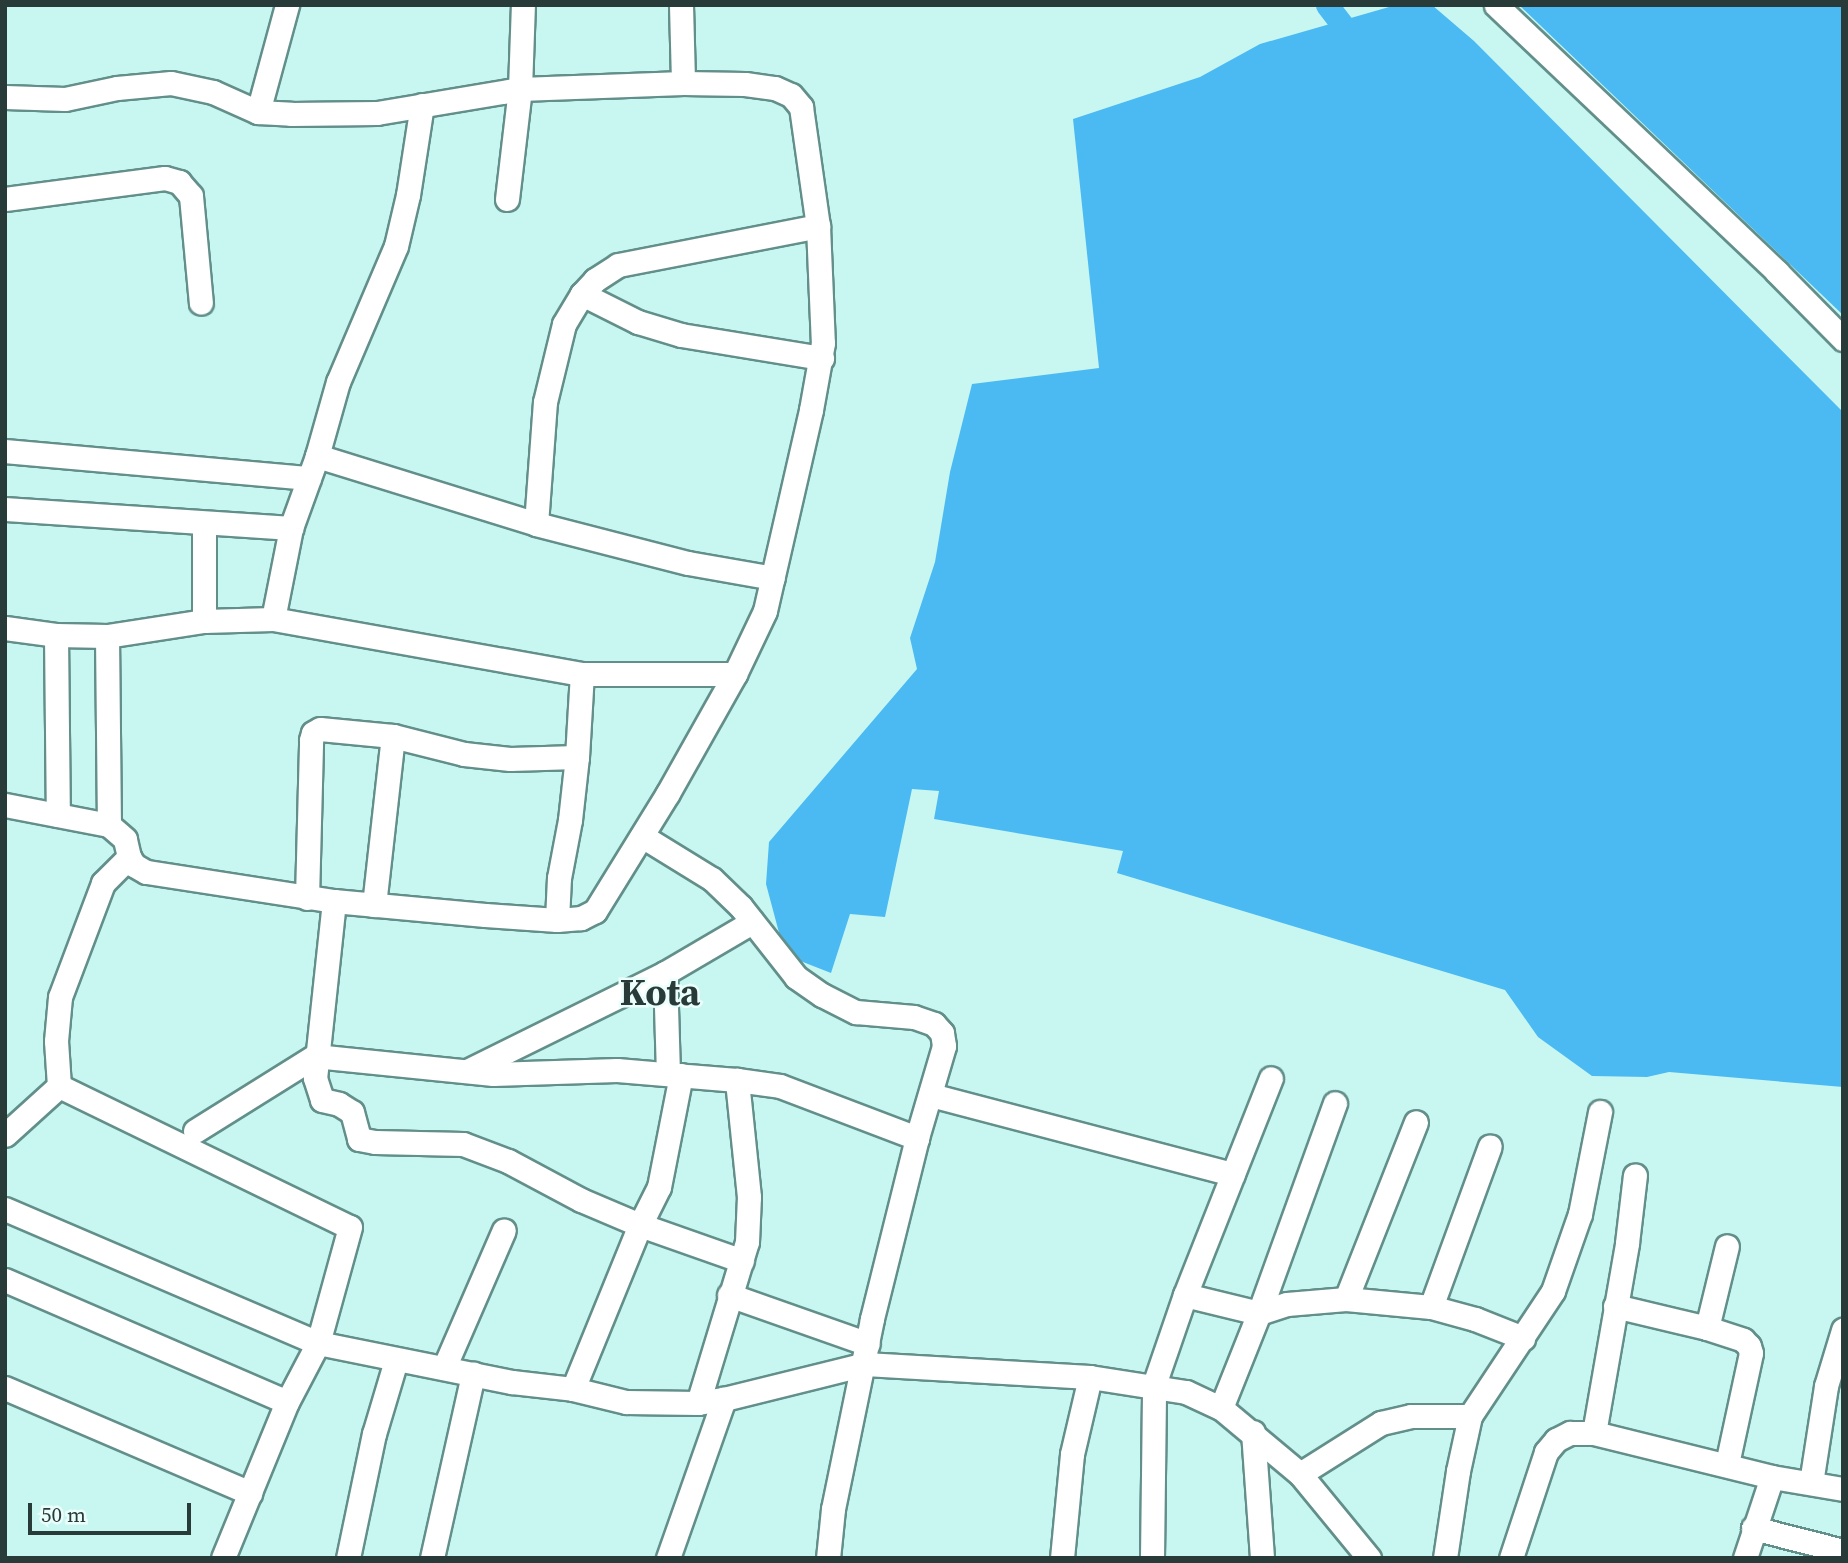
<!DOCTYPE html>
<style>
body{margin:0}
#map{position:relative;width:1848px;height:1563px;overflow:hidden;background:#c8f7f2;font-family:"Source Serif 4",serif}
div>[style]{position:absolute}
.water>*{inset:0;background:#4bbaf2}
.canal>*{height:23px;margin:-11.5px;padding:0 11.5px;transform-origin:11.5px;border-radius:11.5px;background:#4bbaf2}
.roads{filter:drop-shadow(2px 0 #638f8b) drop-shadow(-2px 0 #638f8b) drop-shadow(0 2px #638f8b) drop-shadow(0 -2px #638f8b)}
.minor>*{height:23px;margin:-11.5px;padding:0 11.5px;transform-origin:11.5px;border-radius:11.5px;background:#fff}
span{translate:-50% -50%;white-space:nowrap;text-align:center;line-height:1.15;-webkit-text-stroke:5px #ebfefc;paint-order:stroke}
.town-label{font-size:38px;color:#283b39;font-weight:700}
.frame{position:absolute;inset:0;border:7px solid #283b39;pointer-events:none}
.scale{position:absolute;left:28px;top:1503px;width:163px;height:32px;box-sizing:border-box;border:4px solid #283b39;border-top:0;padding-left:9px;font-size:21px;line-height:24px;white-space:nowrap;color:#283b39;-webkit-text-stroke:5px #ebfefc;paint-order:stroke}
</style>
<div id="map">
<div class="water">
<i style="clip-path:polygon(1396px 5px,1432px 5px,1474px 41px,1843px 412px,1843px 1087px,1669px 1072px,1647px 1077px,1592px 1076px,1538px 1037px,1505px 990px,1117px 873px,1123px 851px,934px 819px,939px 791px,912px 789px,885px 917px,850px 914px,831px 973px,785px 955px,766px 884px,769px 842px,917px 669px,910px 638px,935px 562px,950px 472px,972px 384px,1099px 368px,1073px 119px,1200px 77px,1260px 44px)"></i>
<i style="clip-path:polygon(1519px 5px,1843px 5px,1843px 315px)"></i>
</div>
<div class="canal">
<i style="left:1327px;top:5px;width:49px;rotate:52.4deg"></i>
</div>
<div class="roads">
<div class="minor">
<i style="left:681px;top:5px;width:78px;rotate:88.5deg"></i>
<i style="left:1496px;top:5px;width:388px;rotate:43.5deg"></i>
<i style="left:1777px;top:272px;width:94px;rotate:45.4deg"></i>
<i style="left:5px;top:97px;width:60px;rotate:1.9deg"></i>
<i style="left:65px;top:99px;width:53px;rotate:-11.9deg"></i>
<i style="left:117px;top:88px;width:54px;rotate:-5.3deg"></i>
<i style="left:171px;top:83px;width:43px;rotate:12.1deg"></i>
<i style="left:213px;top:92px;width:49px;rotate:24deg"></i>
<i style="left:258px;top:112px;width:33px;rotate:3deg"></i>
<i style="left:291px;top:114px;width:86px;rotate:-0.7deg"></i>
<i style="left:377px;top:113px;width:145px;rotate:-9.5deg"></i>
<i style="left:520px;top:89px;width:163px;rotate:-2.1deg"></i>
<i style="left:683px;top:83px;width:62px;rotate:0.9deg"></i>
<i style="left:745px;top:84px;width:30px;rotate:8deg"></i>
<i style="left:775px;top:88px;width:17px;rotate:24deg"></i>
<i style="left:791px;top:95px;width:16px;rotate:50deg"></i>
<i style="left:801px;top:107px;width:120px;rotate:81.9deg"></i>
<i style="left:818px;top:226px;width:117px;rotate:87.6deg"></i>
<i style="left:823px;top:343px;width:68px;rotate:100.2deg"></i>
<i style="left:811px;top:410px;width:206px;rotate:102.9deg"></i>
<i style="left:765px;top:611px;width:70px;rotate:115.5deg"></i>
<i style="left:735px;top:674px;width:137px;rotate:119.4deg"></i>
<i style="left:668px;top:793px;width:139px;rotate:121.7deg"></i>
<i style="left:595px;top:911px;width:16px;rotate:153deg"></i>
<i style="left:581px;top:918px;width:24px;rotate:175deg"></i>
<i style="left:557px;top:920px;width:72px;rotate:-176deg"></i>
<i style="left:485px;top:915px;width:152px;rotate:-174.7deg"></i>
<i style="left:334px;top:901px;width:190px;rotate:-171.2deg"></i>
<i style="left:146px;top:872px;width:14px;rotate:-150deg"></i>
<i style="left:134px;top:865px;width:9px;rotate:-122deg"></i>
<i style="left:129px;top:857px;width:18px;rotate:-103deg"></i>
<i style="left:125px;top:839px;width:21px;rotate:-139deg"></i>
<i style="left:109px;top:825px;width:106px;rotate:-169.1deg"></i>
<i style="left:258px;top:112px;width:111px;rotate:-74.8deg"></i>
<i style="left:5px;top:199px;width:161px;rotate:-7.5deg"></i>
<i style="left:165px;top:178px;width:15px;rotate:16deg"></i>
<i style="left:179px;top:182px;width:18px;rotate:49deg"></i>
<i style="left:191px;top:196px;width:107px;rotate:84.7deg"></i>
<i style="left:507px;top:199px;width:111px;rotate:-83.3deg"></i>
<i style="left:520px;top:89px;width:84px;rotate:-88deg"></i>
<i style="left:582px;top:294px;width:63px;rotate:26.6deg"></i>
<i style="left:638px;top:322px;width:45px;rotate:16.8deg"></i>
<i style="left:681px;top:335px;width:143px;rotate:9.3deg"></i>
<i style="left:5px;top:451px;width:305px;rotate:5.1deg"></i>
<i style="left:317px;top:456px;width:229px;rotate:17.2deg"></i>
<i style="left:536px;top:524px;width:157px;rotate:14.4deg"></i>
<i style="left:688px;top:563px;width:86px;rotate:10deg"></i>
<i style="left:5px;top:509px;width:287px;rotate:3.8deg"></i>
<i style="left:536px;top:524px;width:122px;rotate:-85.8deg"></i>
<i style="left:545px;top:402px;width:80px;rotate:-76.3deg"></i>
<i style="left:564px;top:324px;width:35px;rotate:-59deg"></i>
<i style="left:582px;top:294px;width:19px;rotate:-47deg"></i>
<i style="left:595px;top:280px;width:27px;rotate:-33deg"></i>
<i style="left:618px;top:265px;width:204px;rotate:-11deg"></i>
<i style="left:273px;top:619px;width:93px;rotate:-78.8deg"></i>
<i style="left:291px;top:528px;width:77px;rotate:-70.1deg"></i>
<i style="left:317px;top:456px;width:77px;rotate:-74.2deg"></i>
<i style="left:338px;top:382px;width:148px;rotate:-66.9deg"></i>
<i style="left:396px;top:246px;width:52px;rotate:-76.8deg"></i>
<i style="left:408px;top:195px;width:91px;rotate:-81.2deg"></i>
<i style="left:204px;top:621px;width:98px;rotate:-90deg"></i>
<i style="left:5px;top:628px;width:51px;rotate:7.8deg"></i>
<i style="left:56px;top:635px;width:51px;rotate:1.1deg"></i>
<i style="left:107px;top:636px;width:98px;rotate:-8.8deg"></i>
<i style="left:204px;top:621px;width:69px;rotate:-1.7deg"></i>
<i style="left:273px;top:619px;width:314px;rotate:10.1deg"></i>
<i style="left:582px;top:674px;width:153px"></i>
<i style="left:56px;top:635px;width:180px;rotate:89.4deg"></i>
<i style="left:107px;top:636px;width:189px;rotate:89.4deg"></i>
<i style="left:642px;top:836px;width:82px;rotate:31.6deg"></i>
<i style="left:712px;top:879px;width:40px;rotate:44deg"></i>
<i style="left:741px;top:907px;width:89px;rotate:51.8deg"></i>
<i style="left:796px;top:977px;width:32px;rotate:35deg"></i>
<i style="left:822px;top:995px;width:38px;rotate:27deg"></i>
<i style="left:856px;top:1012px;width:58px;rotate:4.9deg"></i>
<i style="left:914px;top:1017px;width:21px;rotate:19deg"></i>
<i style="left:934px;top:1024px;width:12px;rotate:48deg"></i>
<i style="left:942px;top:1033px;width:13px;rotate:81deg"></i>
<i style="left:944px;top:1046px;width:96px;rotate:106.4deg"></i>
<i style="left:917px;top:1138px;width:187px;rotate:104deg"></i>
<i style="left:872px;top:1319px;width:194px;rotate:101.6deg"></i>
<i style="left:833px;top:1509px;width:49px;rotate:95.8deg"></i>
<i style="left:307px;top:898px;width:158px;rotate:-88.5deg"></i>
<i style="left:311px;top:740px;width:7px;rotate:-74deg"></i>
<i style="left:313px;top:733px;width:8px;rotate:-30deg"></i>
<i style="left:320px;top:729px;width:73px;rotate:5.5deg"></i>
<i style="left:393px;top:736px;width:73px;rotate:14.2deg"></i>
<i style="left:464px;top:754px;width:46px;rotate:6.2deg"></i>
<i style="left:510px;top:759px;width:67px;rotate:-1.7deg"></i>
<i style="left:334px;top:901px;width:178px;rotate:96.1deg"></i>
<i style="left:315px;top:1078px;width:23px;rotate:72deg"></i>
<i style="left:322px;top:1100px;width:17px;rotate:13deg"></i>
<i style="left:339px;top:1104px;width:15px;rotate:32deg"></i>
<i style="left:352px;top:1112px;width:28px;rotate:75deg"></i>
<i style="left:359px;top:1139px;width:16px;rotate:11deg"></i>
<i style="left:375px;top:1142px;width:88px;rotate:1.3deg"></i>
<i style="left:463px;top:1144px;width:48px;rotate:20.7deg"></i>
<i style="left:508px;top:1161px;width:83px;rotate:28.1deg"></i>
<i style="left:581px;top:1200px;width:64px;rotate:23deg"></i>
<i style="left:640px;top:1225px;width:108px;rotate:19.4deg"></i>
<i style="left:374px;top:905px;width:170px;rotate:-83.6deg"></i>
<i style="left:557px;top:920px;width:42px;rotate:-87.3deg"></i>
<i style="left:559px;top:878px;width:59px;rotate:-79.3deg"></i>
<i style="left:570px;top:820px;width:63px;rotate:-83.7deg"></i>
<i style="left:577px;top:757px;width:83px;rotate:-86.6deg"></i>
<i style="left:665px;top:973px;width:100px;rotate:88.3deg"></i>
<i style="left:467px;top:1071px;width:221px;rotate:-26.3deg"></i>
<i style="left:665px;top:973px;width:101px;rotate:-30.4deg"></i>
<i style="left:59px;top:1086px;width:45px;rotate:-93.8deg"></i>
<i style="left:56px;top:1041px;width:44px;rotate:-84.8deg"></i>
<i style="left:60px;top:997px;width:122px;rotate:-69.3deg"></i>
<i style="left:103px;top:883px;width:37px;rotate:-45deg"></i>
<i style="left:931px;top:1095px;width:312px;rotate:14.7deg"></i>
<i style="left:195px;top:1131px;width:142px;rotate:-32deg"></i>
<i style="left:315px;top:1056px;width:179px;rotate:5.8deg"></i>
<i style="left:493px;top:1074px;width:124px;rotate:-1.8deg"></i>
<i style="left:617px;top:1070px;width:120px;rotate:4.8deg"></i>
<i style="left:737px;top:1080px;width:43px;rotate:7.9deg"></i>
<i style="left:780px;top:1086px;width:147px;rotate:20.8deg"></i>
<i style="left:5px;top:1135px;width:73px;rotate:-42.2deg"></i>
<i style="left:59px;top:1086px;width:323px;rotate:25.9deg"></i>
<i style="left:350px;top:1227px;width:120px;rotate:105.4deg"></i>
<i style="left:318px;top:1343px;width:67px;rotate:117.7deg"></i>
<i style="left:287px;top:1402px;width:169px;rotate:112.3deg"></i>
<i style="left:5px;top:1209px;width:340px;rotate:23.2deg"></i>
<i style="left:318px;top:1343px;width:198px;rotate:11.4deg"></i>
<i style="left:512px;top:1382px;width:61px;rotate:6.5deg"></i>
<i style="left:573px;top:1389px;width:55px;rotate:13.8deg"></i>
<i style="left:626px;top:1402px;width:72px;rotate:0.8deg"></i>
<i style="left:698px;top:1403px;width:26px;rotate:-9deg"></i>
<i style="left:724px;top:1399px;width:145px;rotate:-13.9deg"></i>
<i style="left:865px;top:1364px;width:225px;rotate:3.3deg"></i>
<i style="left:1090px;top:1377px;width:97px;rotate:8.9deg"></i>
<i style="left:1186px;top:1392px;width:38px;rotate:25deg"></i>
<i style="left:1221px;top:1408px;width:103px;rotate:39.9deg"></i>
<i style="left:1300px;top:1474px;width:109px;rotate:50.6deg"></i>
<i style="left:5px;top:1280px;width:307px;rotate:23.4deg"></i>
<i style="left:729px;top:1295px;width:147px;rotate:19.4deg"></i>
<i style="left:1185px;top:1295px;width:76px;rotate:13.7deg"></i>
<i style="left:1259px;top:1313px;width:29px;rotate:-18deg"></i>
<i style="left:1287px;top:1304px;width:59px;rotate:-4.8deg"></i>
<i style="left:1346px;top:1299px;width:85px;rotate:5.4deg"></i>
<i style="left:1431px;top:1307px;width:46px;rotate:15.3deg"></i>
<i style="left:1475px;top:1319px;width:52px;rotate:21.6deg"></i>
<i style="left:1346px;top:1299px;width:190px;rotate:-68.4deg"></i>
<i style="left:1615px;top:1306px;width:95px;rotate:13.4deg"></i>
<i style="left:1707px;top:1328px;width:38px;rotate:18deg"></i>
<i style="left:1743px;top:1340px;width:8px;rotate:45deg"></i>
<i style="left:1749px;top:1346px;width:7px;rotate:74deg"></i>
<i style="left:1751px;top:1353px;width:114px;rotate:102.2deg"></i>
<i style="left:1431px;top:1307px;width:171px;rotate:-69.9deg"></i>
<i style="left:1707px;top:1328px;width:84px;rotate:-76.3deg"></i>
<i style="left:444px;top:1368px;width:150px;rotate:-66.5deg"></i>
<i style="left:5px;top:1388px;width:267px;rotate:23.2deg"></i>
<i style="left:573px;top:1389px;width:177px;rotate:-67.8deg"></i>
<i style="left:640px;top:1225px;width:42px;rotate:-63.4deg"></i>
<i style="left:659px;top:1187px;width:114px;rotate:-78.9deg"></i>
<i style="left:698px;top:1403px;width:168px;rotate:-73.1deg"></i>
<i style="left:747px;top:1242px;width:45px;rotate:-87.5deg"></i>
<i style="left:749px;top:1197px;width:118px;rotate:-95.9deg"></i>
<i style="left:1221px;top:1408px;width:102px;rotate:-68.2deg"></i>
<i style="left:1259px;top:1313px;width:223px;rotate:-70.1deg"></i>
<i style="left:1253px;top:1432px;width:126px;rotate:85.9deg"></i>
<i style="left:1594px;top:1433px;width:193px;rotate:-80.1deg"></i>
<i style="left:1627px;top:1243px;width:68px;rotate:-83.3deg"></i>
<i style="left:1300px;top:1474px;width:96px;rotate:-32.2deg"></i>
<i style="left:1381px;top:1423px;width:31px;rotate:-13deg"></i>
<i style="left:1411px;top:1416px;width:59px"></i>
<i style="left:1811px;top:1483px;width:98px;rotate:-81.2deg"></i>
<i style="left:1826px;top:1386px;width:59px;rotate:-73.1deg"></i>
<i style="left:1753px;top:1528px;width:93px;rotate:14.3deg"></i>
<i style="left:348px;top:1558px;width:127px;rotate:-78.2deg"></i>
<i style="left:374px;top:1434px;width:77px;rotate:-73.4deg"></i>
<i style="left:432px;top:1558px;width:189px;rotate:-77.4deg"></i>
<i style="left:668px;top:1558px;width:169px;rotate:-70.6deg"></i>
<i style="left:1062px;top:1558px;width:104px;rotate:-84.5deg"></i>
<i style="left:1072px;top:1454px;width:79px;rotate:-76.8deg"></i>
<i style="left:1152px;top:1558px;width:173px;rotate:-89.3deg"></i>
<i style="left:1154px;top:1385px;width:95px;rotate:-71deg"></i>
<i style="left:1185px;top:1295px;width:233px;rotate:-68.4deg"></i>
<i style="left:1445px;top:1558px;width:88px;rotate:-81.5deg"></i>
<i style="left:1458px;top:1471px;width:56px;rotate:-77.7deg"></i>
<i style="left:1470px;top:1416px;width:150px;rotate:-56.4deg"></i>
<i style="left:1553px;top:1291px;width:82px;rotate:-70.7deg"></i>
<i style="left:1580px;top:1214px;width:104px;rotate:-78.9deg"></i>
<i style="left:1511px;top:1558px;width:112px;rotate:-71.7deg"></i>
<i style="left:1546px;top:1452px;width:16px;rotate:-50deg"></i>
<i style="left:1556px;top:1440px;width:16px;rotate:-27deg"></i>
<i style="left:1570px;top:1433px;width:24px"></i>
<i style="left:1594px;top:1433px;width:183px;rotate:13.9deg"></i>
<i style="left:1772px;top:1477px;width:72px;rotate:9.6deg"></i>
<i style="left:1745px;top:1558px;width:85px;rotate:-71.6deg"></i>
</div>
</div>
<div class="town-label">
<span style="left:660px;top:993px">Kota</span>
</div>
<div class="frame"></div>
<div class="scale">50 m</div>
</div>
